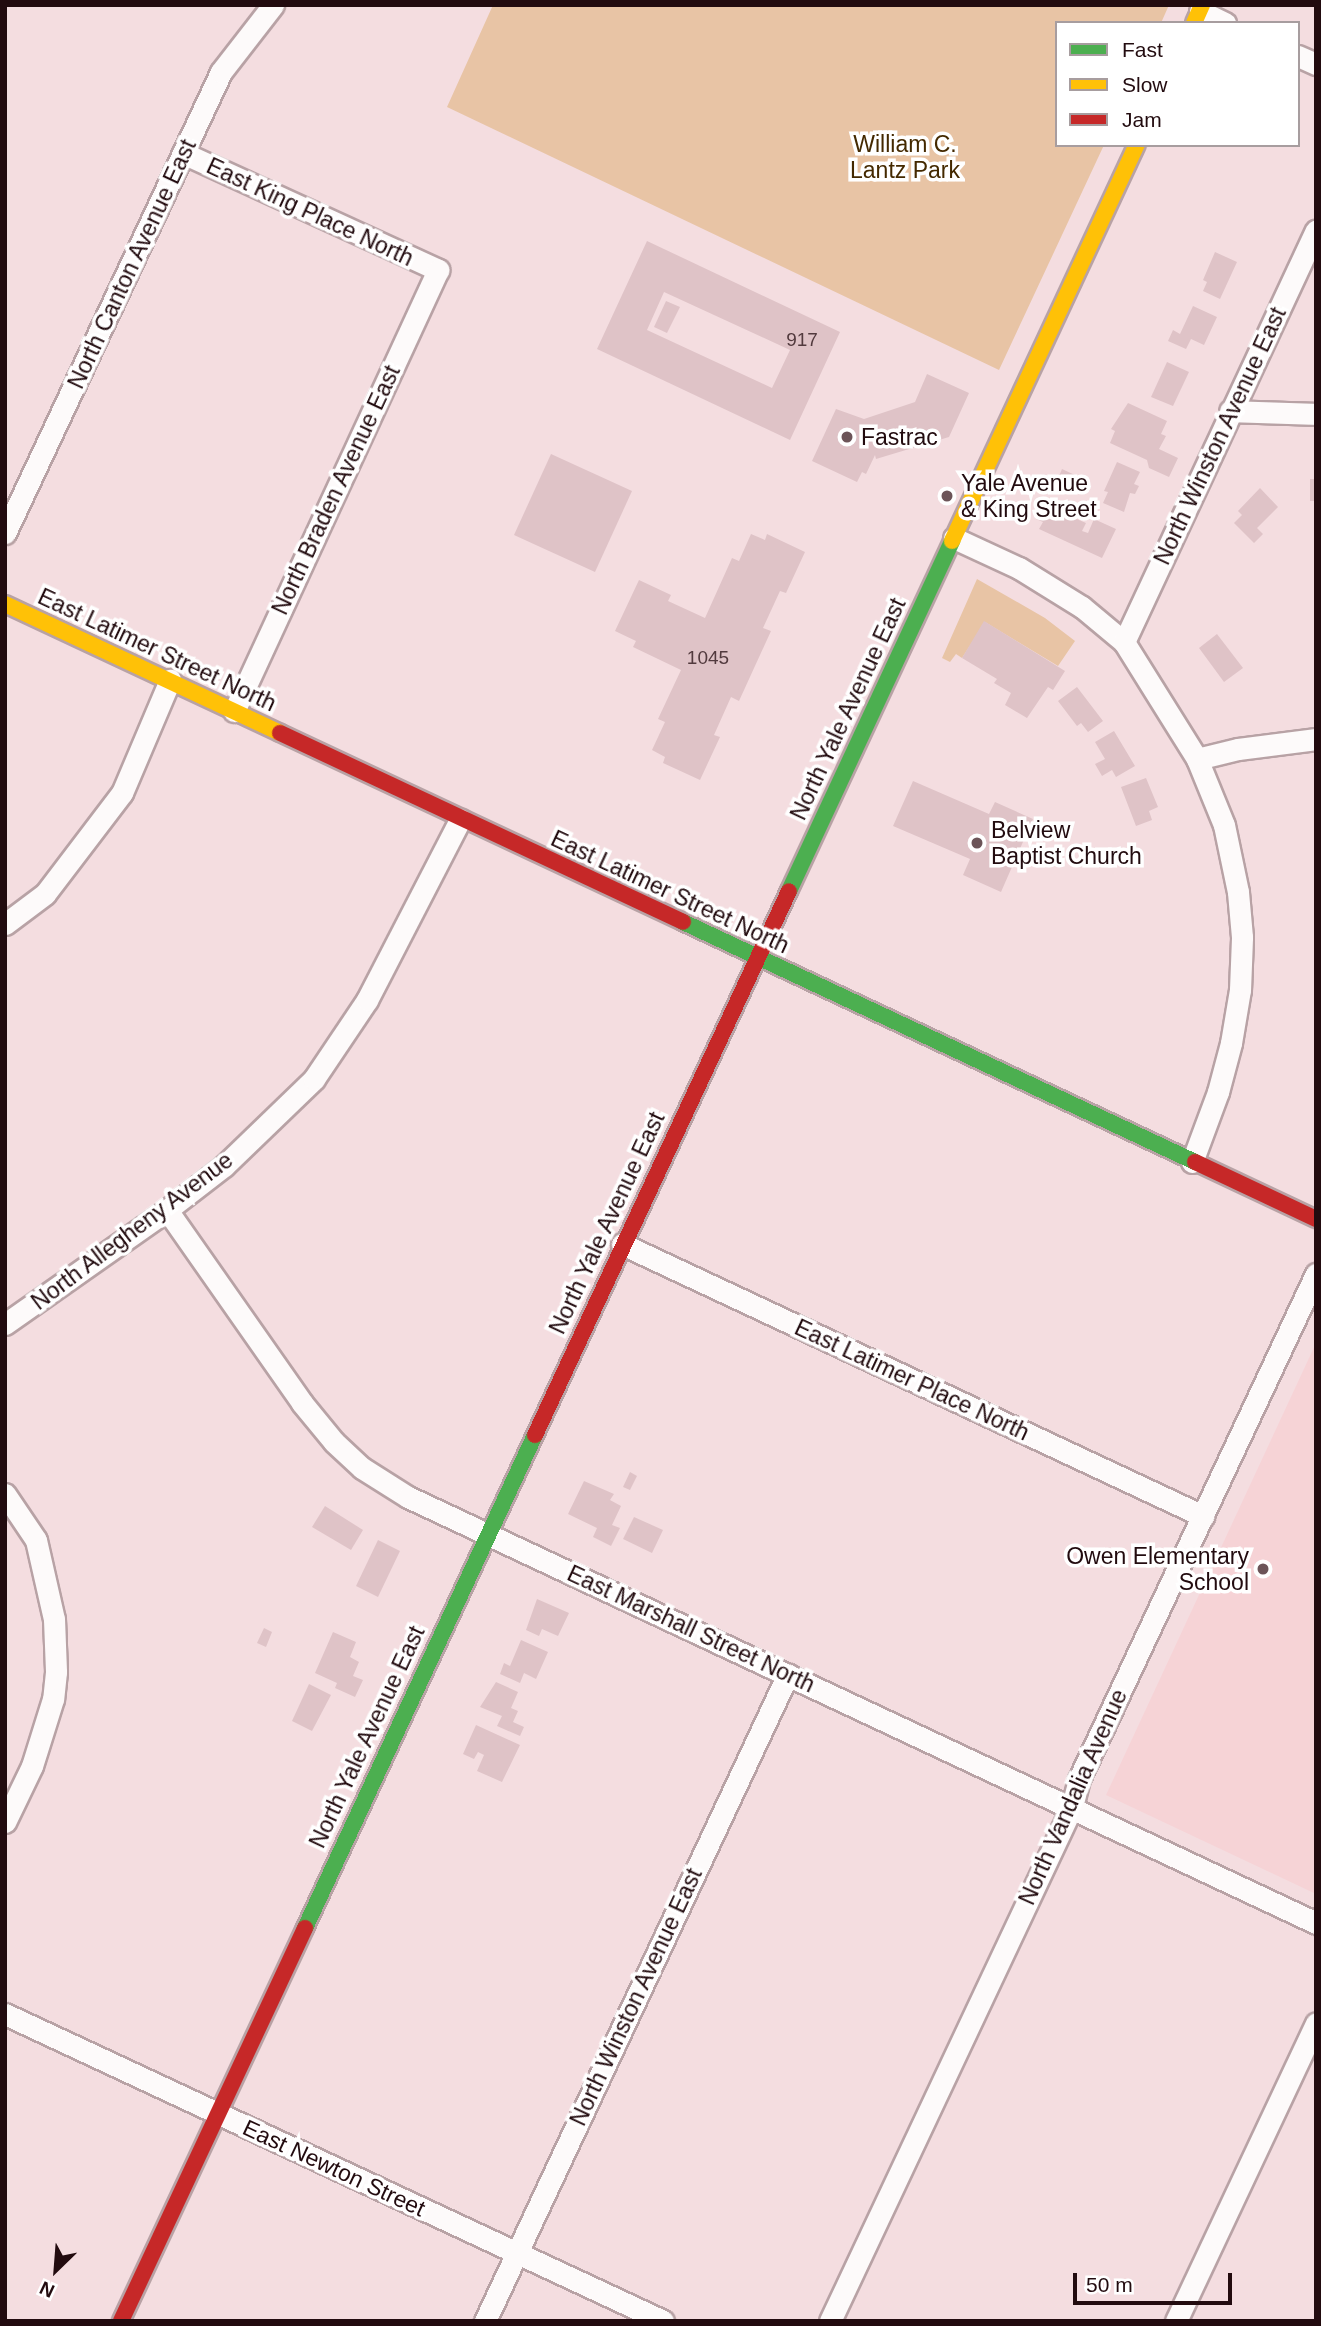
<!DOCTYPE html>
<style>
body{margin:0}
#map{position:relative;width:1321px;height:2326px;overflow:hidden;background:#f4dde0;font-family:Helvetica,sans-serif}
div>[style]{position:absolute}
.built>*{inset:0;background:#f6d3d6}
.green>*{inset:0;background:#e8c4a5}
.building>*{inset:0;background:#dfc3c7}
.roads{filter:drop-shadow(2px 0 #b8a2a5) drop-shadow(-2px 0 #b8a2a5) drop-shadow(0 2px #b8a2a5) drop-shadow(0 -2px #b8a2a5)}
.street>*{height:21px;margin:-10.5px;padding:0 10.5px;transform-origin:10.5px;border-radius:10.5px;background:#fdfafa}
.fast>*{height:16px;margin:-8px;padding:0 8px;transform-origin:8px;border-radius:8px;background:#4caf50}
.slow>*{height:16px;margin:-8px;padding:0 8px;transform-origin:8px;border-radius:8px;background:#ffc107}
.jam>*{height:16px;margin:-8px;padding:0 8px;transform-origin:8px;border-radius:8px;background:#c62828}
.dots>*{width:19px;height:19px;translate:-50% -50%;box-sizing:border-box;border:4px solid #fff;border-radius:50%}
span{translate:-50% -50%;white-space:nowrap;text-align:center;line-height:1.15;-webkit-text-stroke:7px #fff;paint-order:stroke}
.number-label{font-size:19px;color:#523a3e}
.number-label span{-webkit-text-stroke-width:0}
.park-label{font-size:23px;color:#442900}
.street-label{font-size:23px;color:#220b0f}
.poi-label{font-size:23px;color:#220b0f}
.left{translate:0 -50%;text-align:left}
.right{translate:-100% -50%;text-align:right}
.frame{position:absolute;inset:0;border:7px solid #220b0f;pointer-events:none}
.legend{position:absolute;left:1055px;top:21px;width:245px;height:126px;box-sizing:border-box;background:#fff;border:2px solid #a79d9f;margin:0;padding:9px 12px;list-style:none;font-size:21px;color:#220b0f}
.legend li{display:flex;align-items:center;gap:14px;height:35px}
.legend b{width:35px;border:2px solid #a79d9f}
.north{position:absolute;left:21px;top:2235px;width:70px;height:70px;-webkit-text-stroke:5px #fff;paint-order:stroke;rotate:205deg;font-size:19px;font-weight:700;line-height:28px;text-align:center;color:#220b0f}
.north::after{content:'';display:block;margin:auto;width:24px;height:32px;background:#220b0f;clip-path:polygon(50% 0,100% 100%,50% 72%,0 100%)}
.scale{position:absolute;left:1073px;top:2273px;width:159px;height:32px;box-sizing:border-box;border:4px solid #220b0f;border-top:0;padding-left:9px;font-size:21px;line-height:24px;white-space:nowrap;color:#220b0f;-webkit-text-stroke:5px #fff;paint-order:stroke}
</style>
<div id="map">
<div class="built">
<i style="clip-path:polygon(1316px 1343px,1316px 1894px,1106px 1795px)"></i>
</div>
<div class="green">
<i style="clip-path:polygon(493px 5px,1169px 5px,1161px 23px,1057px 23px,1057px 145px,1104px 145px,999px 370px,447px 107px)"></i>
<i style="clip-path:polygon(977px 579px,1045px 618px,1075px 641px,1058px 666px,985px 622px,962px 658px,956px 654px,950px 662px,942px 658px)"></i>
</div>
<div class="building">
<i style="clip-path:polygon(evenodd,647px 241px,840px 332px,790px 440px,597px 349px,647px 241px,664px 292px,790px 350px,772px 388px,647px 330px,664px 292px)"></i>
<i style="clip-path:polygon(1215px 252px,1237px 262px,1220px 299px,1203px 291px,1207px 282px,1203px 280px)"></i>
<i style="clip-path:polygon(666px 301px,680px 307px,667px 333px,654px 327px)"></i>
<i style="clip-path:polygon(1193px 306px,1217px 317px,1204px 345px,1191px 339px,1186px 349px,1168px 341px,1173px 330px,1180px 334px)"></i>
<i style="clip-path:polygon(1167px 362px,1189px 372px,1173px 406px,1151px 397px)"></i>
<i style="clip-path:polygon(927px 374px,969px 393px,949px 437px,876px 459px,875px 455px,866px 474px,862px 472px,857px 482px,812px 461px,836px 409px,864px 419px,915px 402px)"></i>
<i style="clip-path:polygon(1128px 403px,1167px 421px,1161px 434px,1166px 436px,1159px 449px,1178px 458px,1169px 477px,1149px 468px,1147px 460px,1110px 443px,1115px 431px,1111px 429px)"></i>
<i style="clip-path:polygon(551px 454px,632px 491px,595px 572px,514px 535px)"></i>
<i style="clip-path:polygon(1117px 462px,1140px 472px,1134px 484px,1139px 486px,1135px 494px,1130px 493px,1124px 512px,1103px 503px,1108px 492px,1104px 491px)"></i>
<i style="clip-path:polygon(1062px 469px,1077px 476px,1072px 487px,1057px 481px)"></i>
<i style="clip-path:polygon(1310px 479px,1316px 479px,1316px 501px,1310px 501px)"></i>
<i style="clip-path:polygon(1260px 488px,1278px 507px,1257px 528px,1263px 534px,1254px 543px,1234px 523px,1242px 515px,1238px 511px)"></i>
<i style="clip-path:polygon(1042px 504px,1086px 523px,1082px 531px,1088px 533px,1094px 519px,1116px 529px,1102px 558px,1039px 529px,1043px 522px,1036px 519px)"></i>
<i style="clip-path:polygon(751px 534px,765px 540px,767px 534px,805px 552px,786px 593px,780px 591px,763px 628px,771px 631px,739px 701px,731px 697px,714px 735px,720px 737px,700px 780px,663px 763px,665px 757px,652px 750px,665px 722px,658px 719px,681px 670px,633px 647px,636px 641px,615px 631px,639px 580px,671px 595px,668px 601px,705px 618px,732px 558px,739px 561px)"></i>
<i style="clip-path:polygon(984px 621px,1065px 671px,1053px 690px,1048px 687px,1027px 718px,1005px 705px,1011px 693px,994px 683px,997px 679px,962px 658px)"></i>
<i style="clip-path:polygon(1217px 634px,1243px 668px,1224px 682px,1199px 648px)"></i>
<i style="clip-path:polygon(1077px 687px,1103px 721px,1088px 732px,1081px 723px,1077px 726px,1058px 701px)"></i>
<i style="clip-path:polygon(1114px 731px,1135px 766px,1116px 777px,1112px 770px,1102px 776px,1095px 764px,1105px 759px,1095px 742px)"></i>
<i style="clip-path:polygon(1146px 778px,1158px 807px,1149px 811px,1152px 820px,1136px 826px,1121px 787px)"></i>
<i style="clip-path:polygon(913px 781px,989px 814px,995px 802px,1033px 819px,1001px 892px,963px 875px,970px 859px,893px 826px)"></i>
<i style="clip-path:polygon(630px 1472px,637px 1476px,630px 1490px,623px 1487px)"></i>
<i style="clip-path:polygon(584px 1481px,614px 1494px,610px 1500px,621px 1506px,612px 1525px,620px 1528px,611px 1546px,593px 1537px,597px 1528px,568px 1514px)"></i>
<i style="clip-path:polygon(325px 1506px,363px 1530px,351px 1550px,312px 1527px)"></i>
<i style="clip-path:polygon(634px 1517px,663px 1530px,652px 1553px,623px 1539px)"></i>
<i style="clip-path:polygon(378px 1540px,400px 1551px,378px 1597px,356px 1586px)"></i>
<i style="clip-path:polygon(537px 1599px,569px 1613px,558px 1636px,542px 1629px,539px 1636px,526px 1630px)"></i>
<i style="clip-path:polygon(264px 1628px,272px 1632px,266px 1647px,257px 1643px)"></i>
<i style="clip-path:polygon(333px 1632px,356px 1642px,350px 1657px,359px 1662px,353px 1676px,363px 1680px,355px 1697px,335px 1688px,337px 1683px,315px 1673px)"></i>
<i style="clip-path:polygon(521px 1640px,548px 1652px,536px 1679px,524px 1673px,520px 1683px,500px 1674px,504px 1663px,510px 1666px)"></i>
<i style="clip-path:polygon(496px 1682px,518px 1692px,511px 1708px,518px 1711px,513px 1722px,524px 1727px,520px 1736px,497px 1726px,502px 1716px,480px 1707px)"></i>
<i style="clip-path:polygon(309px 1684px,331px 1695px,312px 1731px,292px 1721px)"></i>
<i style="clip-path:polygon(476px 1725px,520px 1745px,502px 1782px,477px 1771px,484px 1755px,478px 1752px,474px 1759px,463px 1754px)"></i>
</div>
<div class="roads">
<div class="street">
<i style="left:1200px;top:11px;width:28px;rotate:26deg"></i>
<i style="left:1298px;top:56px;width:20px;rotate:24deg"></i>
<i style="left:183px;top:153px;width:281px;rotate:24.6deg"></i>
<i style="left:438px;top:270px;width:486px;rotate:114.8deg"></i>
<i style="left:1230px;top:411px;width:86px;rotate:2deg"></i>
<i style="left:5px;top:533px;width:509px;rotate:-64.89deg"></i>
<i style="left:221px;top:72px;width:85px;rotate:-52.2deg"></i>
<i style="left:954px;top:538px;width:72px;rotate:24.8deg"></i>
<i style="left:1019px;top:568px;width:74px;rotate:31.8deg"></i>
<i style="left:1082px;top:607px;width:55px;rotate:39.8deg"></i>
<i style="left:1124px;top:642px;width:138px;rotate:58deg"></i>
<i style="left:1197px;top:759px;width:42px;rotate:-13.7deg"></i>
<i style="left:1238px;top:749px;width:79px;rotate:-7.3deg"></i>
<i style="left:1124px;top:642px;width:454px;rotate:-65deg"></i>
<i style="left:5px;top:924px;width:50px;rotate:-36.9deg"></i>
<i style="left:45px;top:894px;width:127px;rotate:-52.7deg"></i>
<i style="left:122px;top:793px;width:123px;rotate:-67deg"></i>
<i style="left:1192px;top:1162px;width:75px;rotate:-69.6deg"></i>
<i style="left:1218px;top:1092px;width:51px;rotate:-75.1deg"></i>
<i style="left:1231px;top:1043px;width:54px;rotate:-80.4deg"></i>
<i style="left:1240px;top:990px;width:53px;rotate:-87.8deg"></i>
<i style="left:1242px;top:937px;width:45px;rotate:-95.1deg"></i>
<i style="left:1238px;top:892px;width:68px;rotate:-101.8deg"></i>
<i style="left:1224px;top:825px;width:71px;rotate:-112.2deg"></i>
<i style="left:167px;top:1210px;width:236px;rotate:55deg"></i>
<i style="left:302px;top:1403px;width:50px;rotate:50.6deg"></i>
<i style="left:334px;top:1442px;width:38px;rotate:43deg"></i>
<i style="left:362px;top:1468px;width:54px;rotate:32.2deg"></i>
<i style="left:408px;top:1497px;width:1003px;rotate:25.13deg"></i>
<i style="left:622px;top:1244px;width:642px;rotate:25.09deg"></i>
<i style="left:5px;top:1324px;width:198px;rotate:-35.1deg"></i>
<i style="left:167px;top:1210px;width:72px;rotate:-37.7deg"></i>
<i style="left:224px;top:1166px;width:125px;rotate:-44deg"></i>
<i style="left:314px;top:1079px;width:95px;rotate:-56.1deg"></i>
<i style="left:367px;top:1000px;width:203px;rotate:-62.7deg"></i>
<i style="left:5px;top:1494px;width:55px;rotate:56deg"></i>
<i style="left:36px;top:1540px;width:81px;rotate:77.2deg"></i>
<i style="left:54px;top:1619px;width:53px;rotate:87.8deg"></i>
<i style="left:56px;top:1672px;width:27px;rotate:96deg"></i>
<i style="left:53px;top:1699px;width:70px;rotate:107.4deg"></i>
<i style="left:32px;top:1766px;width:62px;rotate:115.7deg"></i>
<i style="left:5px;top:2014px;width:726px;rotate:25.01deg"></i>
<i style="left:485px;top:2321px;width:714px;rotate:-64.91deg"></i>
<i style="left:830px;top:2321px;width:568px;rotate:-64.79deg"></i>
<i style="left:1072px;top:1807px;width:29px;rotate:-76deg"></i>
<i style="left:1079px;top:1779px;width:558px;rotate:-64.86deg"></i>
<i style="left:1176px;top:2321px;width:329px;rotate:-64.8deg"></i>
</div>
<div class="fast">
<i style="left:789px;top:891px;width:386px;rotate:-65deg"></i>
<i style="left:683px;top:922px;width:565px;rotate:25.11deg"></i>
<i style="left:305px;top:1928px;width:544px;rotate:-64.99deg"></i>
</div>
<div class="slow">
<i style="left:1194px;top:23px;width:20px;rotate:-66deg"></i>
<i style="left:952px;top:541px;width:437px;rotate:-65deg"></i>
<i style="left:5px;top:604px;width:304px;rotate:25.1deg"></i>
</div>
<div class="jam">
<i style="left:280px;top:733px;width:445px;rotate:25.1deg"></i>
<i style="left:1195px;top:1162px;width:134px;rotate:25.2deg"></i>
<i style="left:535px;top:1435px;width:600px;rotate:-64.97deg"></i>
<i style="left:121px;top:2321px;width:434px;rotate:-64.9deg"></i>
</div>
</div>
<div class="dots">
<i style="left:847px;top:437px;background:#6c5458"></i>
<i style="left:947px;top:496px;background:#6c5458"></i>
<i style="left:977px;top:843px;background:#6c5458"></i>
<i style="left:1263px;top:1569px;background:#6c5458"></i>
</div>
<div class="number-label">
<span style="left:802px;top:340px">917</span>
<span style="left:708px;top:658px">1045</span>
</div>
<div class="park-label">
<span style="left:905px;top:157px">William C.<br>Lantz Park</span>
</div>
<div class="street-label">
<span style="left:310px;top:212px;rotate:25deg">East King Place North</span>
<span style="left:132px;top:264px;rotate:-65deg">North Canton Avenue East</span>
<span style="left:1220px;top:436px;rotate:-65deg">North Winston Avenue East</span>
<span style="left:336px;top:490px;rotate:-65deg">North Braden Avenue East</span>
<span style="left:157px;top:650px;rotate:25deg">East Latimer Street North</span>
<span style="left:848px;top:709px;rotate:-65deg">North Yale Avenue East</span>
<span style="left:670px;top:892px;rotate:25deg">East Latimer Street North</span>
<span style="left:607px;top:1223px;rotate:-65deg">North Yale Avenue East</span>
<span style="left:132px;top:1231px;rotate:-37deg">North Allegheny Avenue</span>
<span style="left:912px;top:1380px;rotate:25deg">East Latimer Place North</span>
<span style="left:691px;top:1629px;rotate:25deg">East Marshall Street North</span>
<span style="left:367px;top:1737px;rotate:-65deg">North Yale Avenue East</span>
<span style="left:1073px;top:1797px;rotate:-66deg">North Vandalia Avenue</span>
<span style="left:636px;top:1997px;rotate:-65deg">North Winston Avenue East</span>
<span style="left:334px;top:2168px;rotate:25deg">East Newton Street</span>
</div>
<div class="poi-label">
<span class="left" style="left:861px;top:437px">Fastrac</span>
<span class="left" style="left:961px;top:496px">Yale Avenue<br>&amp; King Street</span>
<span class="left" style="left:991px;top:843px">Belview<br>Baptist Church</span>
<span class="right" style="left:1249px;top:1569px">Owen Elementary<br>School</span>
</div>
<div class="frame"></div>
<ul class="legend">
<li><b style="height:9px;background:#4caf50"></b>Fast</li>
<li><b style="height:9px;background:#ffc107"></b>Slow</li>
<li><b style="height:9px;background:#c62828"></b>Jam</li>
</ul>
<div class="north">N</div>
<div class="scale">50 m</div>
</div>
